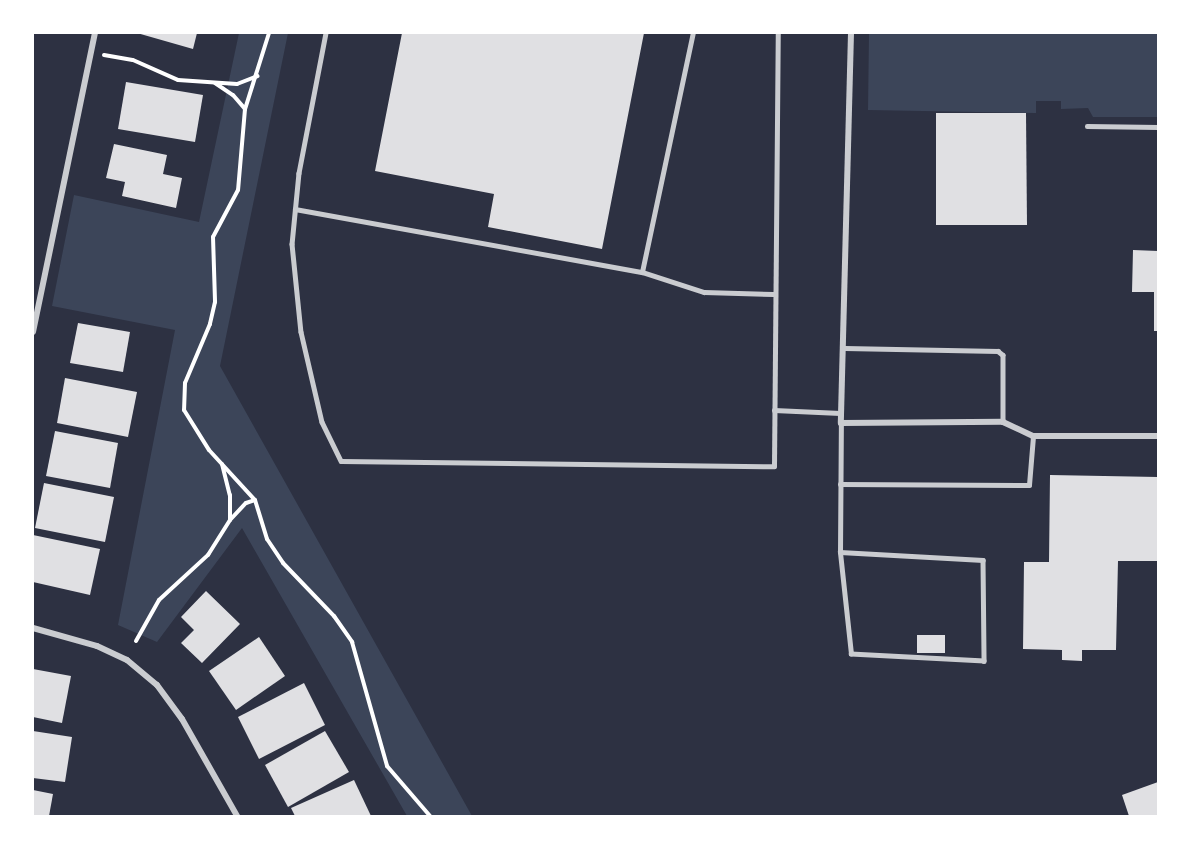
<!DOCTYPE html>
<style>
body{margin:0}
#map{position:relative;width:1191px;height:849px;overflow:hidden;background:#2d3142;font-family:Manrope,sans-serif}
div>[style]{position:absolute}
.green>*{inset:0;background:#3c4559}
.building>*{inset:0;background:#e0e0e3}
.path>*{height:4px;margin:-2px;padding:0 2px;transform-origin:2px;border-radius:2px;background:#fff}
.service>*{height:4.5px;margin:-2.25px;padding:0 2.25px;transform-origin:2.25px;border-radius:2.25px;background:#caccd0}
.minor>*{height:6px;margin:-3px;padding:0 3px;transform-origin:3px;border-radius:3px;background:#caccd0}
span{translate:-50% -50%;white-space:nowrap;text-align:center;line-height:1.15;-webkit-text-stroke:5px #fff;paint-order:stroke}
.frame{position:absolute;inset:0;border:34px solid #fff;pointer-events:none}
</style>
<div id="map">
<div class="green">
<i style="clip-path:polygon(239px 33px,288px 33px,220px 366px,472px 816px,407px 816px,242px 528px,157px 642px,118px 625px,175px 330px,52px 306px,74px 195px,199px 222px)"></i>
<i style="clip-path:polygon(869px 33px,1158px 33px,1158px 117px,1093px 117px,1088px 108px,1061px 109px,1061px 101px,1036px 101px,1036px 113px,868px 110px)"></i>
</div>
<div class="building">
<i style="clip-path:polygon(137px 33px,197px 33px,193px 49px)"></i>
<i style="clip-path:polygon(402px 33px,644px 33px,602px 249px,488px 227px,494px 194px,375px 171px)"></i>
<i style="clip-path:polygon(126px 82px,203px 95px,195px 142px,118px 129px)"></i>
<i style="clip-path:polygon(936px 113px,1026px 113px,1027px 225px,936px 225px)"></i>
<i style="clip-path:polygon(114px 144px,167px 155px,163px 174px,182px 178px,176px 208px,122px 196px,125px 182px,106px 178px)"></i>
<i style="clip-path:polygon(1133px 250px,1158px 251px,1158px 331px,1154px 331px,1154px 292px,1132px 292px)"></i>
<i style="clip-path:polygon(78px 323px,130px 332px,123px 372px,70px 363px)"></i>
<i style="clip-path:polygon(65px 378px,137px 392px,128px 437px,57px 423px)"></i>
<i style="clip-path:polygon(55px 431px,118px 443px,110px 488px,46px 476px)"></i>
<i style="clip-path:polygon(1050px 475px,1158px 477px,1158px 561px,1118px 561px,1116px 650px,1082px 650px,1082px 661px,1062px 660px,1062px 650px,1023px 649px,1024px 562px,1049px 562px)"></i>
<i style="clip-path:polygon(44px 483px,114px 497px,105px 542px,35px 528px)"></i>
<i style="clip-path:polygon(33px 535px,100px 549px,90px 595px,33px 582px)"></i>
<i style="clip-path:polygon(206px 591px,240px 624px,202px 663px,181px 643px,194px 630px,181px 617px)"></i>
<i style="clip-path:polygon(917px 635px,945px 635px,945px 653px,917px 653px)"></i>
<i style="clip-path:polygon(259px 637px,285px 676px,236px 710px,209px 671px)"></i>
<i style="clip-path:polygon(33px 669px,71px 676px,62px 723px,33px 717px)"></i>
<i style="clip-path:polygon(304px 683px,325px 725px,259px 759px,238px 717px)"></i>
<i style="clip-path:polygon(33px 731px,72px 737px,65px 782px,33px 778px)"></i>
<i style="clip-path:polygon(325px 731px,349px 772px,288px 807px,265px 765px)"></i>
<i style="clip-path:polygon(354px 780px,371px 816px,295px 816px,291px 808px)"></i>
<i style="clip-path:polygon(1158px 782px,1158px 816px,1129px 816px,1122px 795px)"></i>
<i style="clip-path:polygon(33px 790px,53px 794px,49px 816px,33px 816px)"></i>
</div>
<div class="path">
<i style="left:269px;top:33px;width:80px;rotate:107.5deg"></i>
<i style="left:245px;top:109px;width:81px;rotate:94.9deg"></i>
<i style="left:238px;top:190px;width:53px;rotate:118deg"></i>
<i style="left:213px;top:237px;width:65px;rotate:88.2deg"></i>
<i style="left:215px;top:302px;width:23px;rotate:103deg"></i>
<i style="left:210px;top:324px;width:64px;rotate:113deg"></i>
<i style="left:185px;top:383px;width:27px;rotate:92deg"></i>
<i style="left:184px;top:410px;width:47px;rotate:58deg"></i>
<i style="left:209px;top:450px;width:68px;rotate:47.4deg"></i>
<i style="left:255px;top:500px;width:41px;rotate:72.9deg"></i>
<i style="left:267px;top:539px;width:29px;rotate:56deg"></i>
<i style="left:283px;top:563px;width:74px;rotate:46.1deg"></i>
<i style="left:334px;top:616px;width:32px;rotate:55deg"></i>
<i style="left:352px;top:642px;width:129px;rotate:74.2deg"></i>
<i style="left:387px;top:766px;width:66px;rotate:49.3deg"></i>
<i style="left:104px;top:55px;width:29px;rotate:10deg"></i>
<i style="left:133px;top:60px;width:49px;rotate:24deg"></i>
<i style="left:178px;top:80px;width:59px;rotate:3.9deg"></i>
<i style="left:237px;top:84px;width:22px;rotate:-21deg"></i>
<i style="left:215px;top:83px;width:22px;rotate:34deg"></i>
<i style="left:233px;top:95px;width:18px;rotate:49deg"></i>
<i style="left:222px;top:464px;width:32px;rotate:76deg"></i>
<i style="left:230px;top:495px;width:25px;rotate:90deg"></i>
<i style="left:230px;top:520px;width:23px;rotate:-47deg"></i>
<i style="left:246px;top:503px;width:9px;rotate:-18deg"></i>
<i style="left:136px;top:641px;width:47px;rotate:-60.7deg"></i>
<i style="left:159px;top:600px;width:67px;rotate:-42.6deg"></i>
<i style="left:208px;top:555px;width:41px;rotate:-57.8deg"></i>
</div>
<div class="service">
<i style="left:326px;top:33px;width:143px;rotate:100.9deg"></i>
<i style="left:299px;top:173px;width:71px;rotate:95.6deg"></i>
<i style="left:292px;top:244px;width:88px;rotate:84.2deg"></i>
<i style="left:301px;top:332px;width:92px;rotate:76.9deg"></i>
<i style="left:322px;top:422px;width:43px;rotate:64deg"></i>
<i style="left:341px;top:461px;width:433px;rotate:0.7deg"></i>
<i style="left:774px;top:466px;width:433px;rotate:-89.5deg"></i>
<i style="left:1087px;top:126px;width:71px;rotate:0.8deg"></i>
<i style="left:295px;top:209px;width:353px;rotate:10.3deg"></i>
<i style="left:642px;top:272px;width:65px;rotate:17.9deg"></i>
<i style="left:704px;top:292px;width:69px;rotate:1.7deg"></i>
<i style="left:642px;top:272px;width:244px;rotate:-78deg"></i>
<i style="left:845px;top:348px;width:153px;rotate:1.1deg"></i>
<i style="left:998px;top:351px;width:6px;rotate:39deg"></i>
<i style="left:1003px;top:355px;width:67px;rotate:90deg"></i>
<i style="left:774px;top:410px;width:66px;rotate:2.6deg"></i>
<i style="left:840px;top:484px;width:189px;rotate:0.3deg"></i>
<i style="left:1029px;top:485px;width:49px;rotate:-85.3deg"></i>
<i style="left:840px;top:552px;width:143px;rotate:3.2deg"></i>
<i style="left:983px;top:560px;width:101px;rotate:89.4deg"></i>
<i style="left:984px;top:661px;width:133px;rotate:-177deg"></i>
<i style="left:851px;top:654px;width:103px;rotate:-96.2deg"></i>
<i style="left:840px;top:552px;width:129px;rotate:-89.6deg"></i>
</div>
<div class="minor">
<i style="left:851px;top:33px;width:390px;rotate:91.5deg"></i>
<i style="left:841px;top:423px;width:162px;rotate:-0.4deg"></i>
<i style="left:1003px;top:422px;width:33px;rotate:25deg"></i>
<i style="left:1033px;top:436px;width:125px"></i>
<i style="left:33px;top:332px;width:305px;rotate:-78.3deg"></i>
<i style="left:33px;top:628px;width:66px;rotate:15.7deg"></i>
<i style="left:97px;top:646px;width:33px;rotate:25deg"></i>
<i style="left:127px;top:660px;width:39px;rotate:40deg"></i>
<i style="left:157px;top:685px;width:42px;rotate:53.7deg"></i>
<i style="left:182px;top:719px;width:112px;rotate:60.4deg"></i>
</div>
<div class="frame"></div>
</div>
